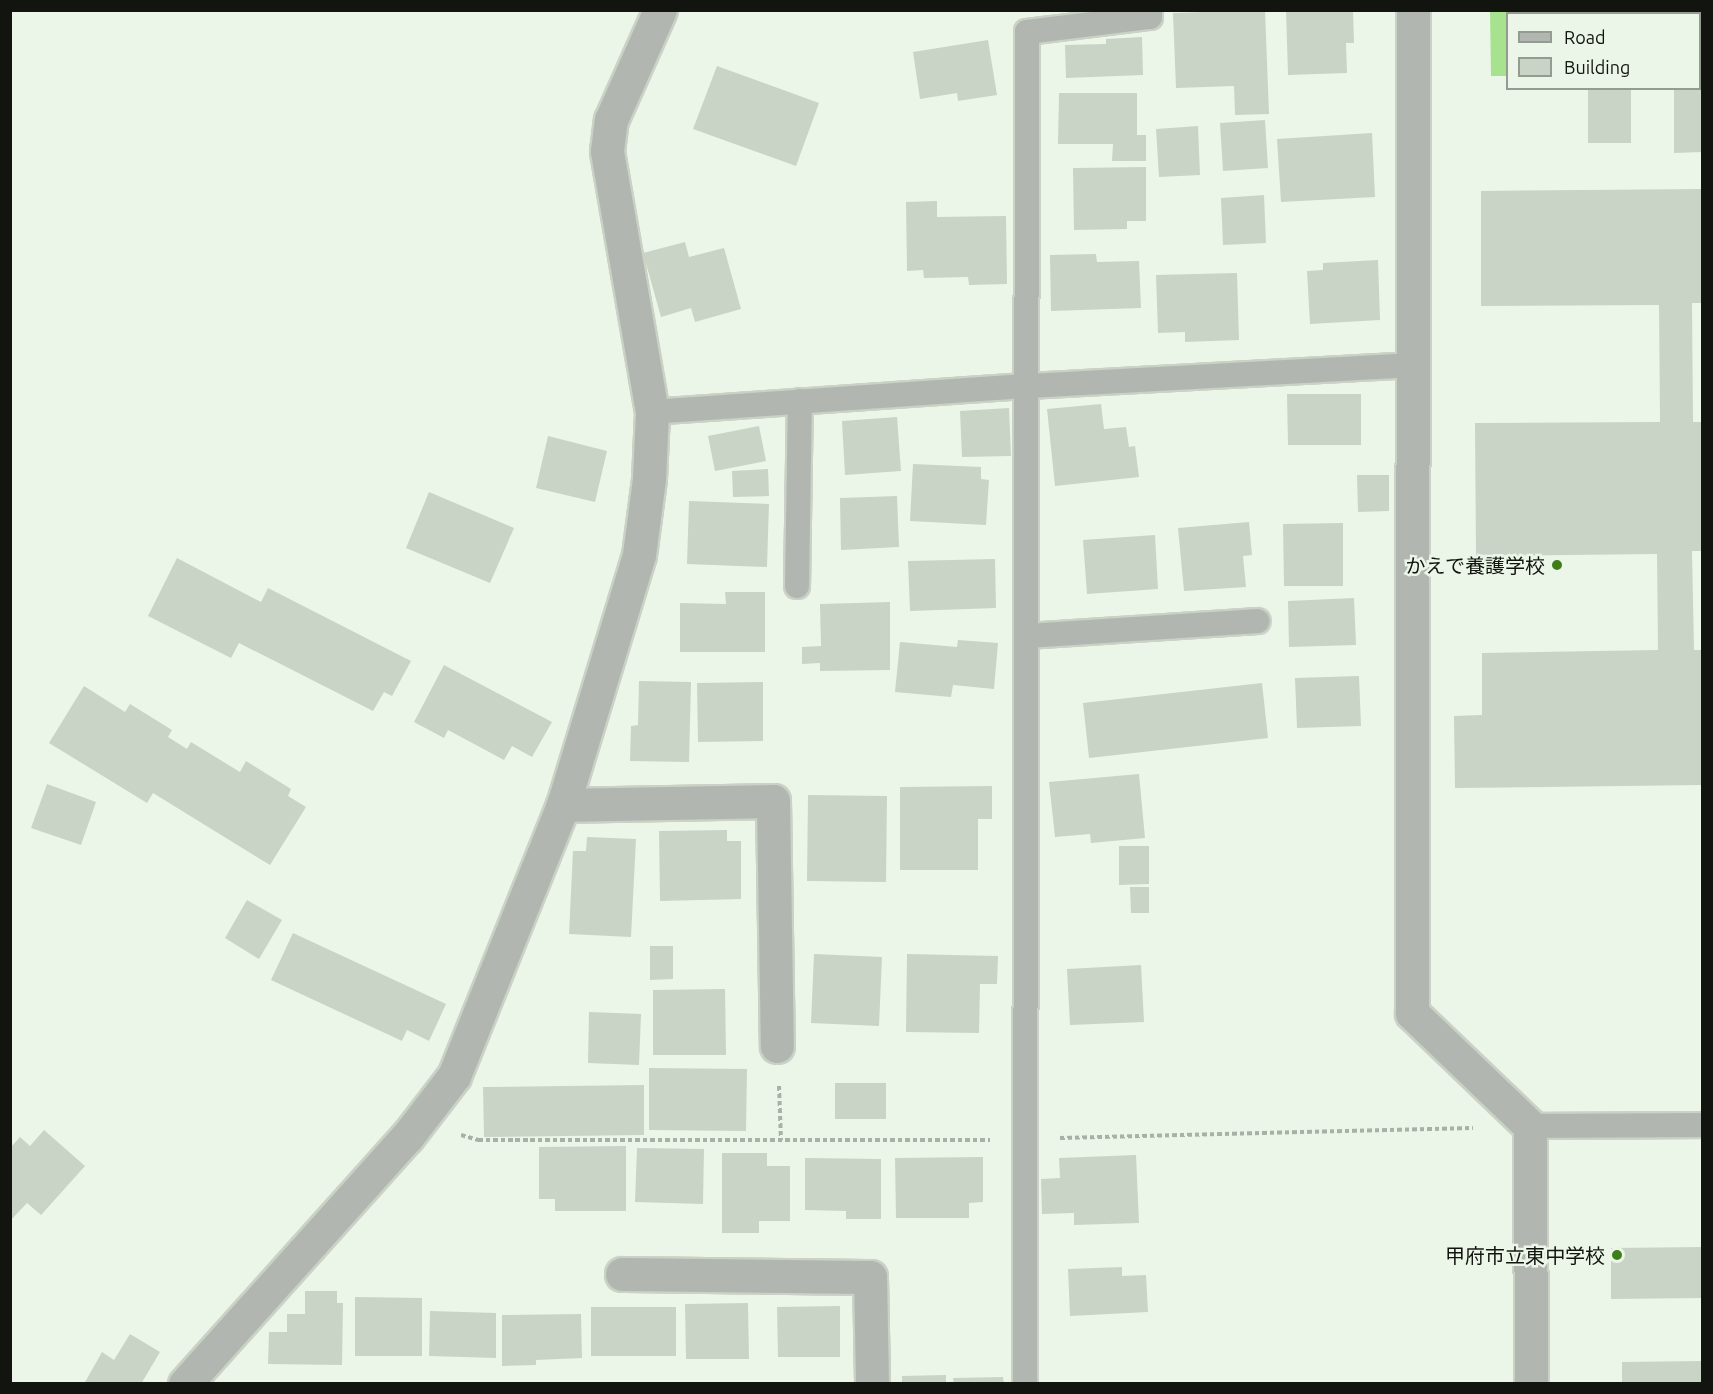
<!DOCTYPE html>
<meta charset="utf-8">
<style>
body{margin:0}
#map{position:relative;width:1713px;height:1394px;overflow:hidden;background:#ecf6e8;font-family:Ubuntu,"Noto Sans JP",sans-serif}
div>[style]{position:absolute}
.water>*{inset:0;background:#a7e38e}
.building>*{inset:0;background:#c9d3c6}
.path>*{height:4px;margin-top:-2px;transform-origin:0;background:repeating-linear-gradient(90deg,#a9b0a5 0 4.5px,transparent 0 7.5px)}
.roads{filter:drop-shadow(2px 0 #c9d2c5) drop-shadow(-2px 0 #c9d2c5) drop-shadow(0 2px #c9d2c5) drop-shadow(0 -2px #c9d2c5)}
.lane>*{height:24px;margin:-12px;padding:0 12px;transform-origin:12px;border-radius:12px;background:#b2b6b0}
.street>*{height:33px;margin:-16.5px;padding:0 16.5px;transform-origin:16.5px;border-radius:16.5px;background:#b2b6b0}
.dots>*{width:16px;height:16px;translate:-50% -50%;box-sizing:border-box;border:3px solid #ecf6e8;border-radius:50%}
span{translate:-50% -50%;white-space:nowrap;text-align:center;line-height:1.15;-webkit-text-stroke:5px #ecf6e8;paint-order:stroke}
.poi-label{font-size:20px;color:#11140f}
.right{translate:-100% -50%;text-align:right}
.frame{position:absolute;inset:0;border:12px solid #11140f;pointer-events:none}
.legend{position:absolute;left:1506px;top:12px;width:195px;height:78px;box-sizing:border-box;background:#ecf6e8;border:2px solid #949c91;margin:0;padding:8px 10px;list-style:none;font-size:18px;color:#11140f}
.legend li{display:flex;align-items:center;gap:12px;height:30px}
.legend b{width:30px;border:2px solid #949c91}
</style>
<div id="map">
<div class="water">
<i style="clip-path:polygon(1490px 11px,1554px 11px,1554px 13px,1508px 14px,1507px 76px,1491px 76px)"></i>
</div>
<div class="building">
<i style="clip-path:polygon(1265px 10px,1269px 114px,1235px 115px,1234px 86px,1176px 88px,1173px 13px)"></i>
<i style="clip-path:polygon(1286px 10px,1353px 10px,1354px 43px,1346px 43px,1347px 73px,1288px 75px)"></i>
<i style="clip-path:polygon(1588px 10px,1632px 10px,1632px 14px,1588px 14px)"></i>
<i style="clip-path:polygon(1673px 10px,1702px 10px,1702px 152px,1674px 153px,1674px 88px,1700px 88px,1700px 14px,1673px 14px)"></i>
<i style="clip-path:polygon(1142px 37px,1143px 75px,1066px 78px,1065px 45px,1106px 44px,1106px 39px)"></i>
<i style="clip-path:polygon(988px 40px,997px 95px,958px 101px,957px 93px,920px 99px,913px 52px)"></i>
<i style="clip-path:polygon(717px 66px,819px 103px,796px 166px,693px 129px)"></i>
<i style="clip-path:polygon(1588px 88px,1631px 88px,1631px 143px,1588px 143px)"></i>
<i style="clip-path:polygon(1059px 93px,1137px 93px,1137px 135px,1146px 135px,1146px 161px,1112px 161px,1113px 144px,1058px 144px)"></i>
<i style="clip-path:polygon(1265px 120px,1268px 168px,1223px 171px,1220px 123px)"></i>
<i style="clip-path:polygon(1198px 126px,1200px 175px,1159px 177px,1156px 129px)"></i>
<i style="clip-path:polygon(1372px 133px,1375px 197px,1281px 202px,1277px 139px)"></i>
<i style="clip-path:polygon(1146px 167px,1146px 221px,1127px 221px,1127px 229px,1074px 230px,1073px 168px)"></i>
<i style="clip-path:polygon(1702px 189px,1702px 303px,1692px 303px,1693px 422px,1702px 422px,1702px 551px,1692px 551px,1694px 650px,1702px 650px,1702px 785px,1455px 788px,1454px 716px,1482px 715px,1482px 653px,1658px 650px,1657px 554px,1476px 556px,1475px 423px,1660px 422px,1659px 305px,1481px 306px,1481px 191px)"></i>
<i style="clip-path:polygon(1264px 195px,1266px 243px,1223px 245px,1221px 198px)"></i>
<i style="clip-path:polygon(937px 201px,937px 217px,1006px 216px,1007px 284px,969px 285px,968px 277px,924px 278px,923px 270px,907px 271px,906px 202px)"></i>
<i style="clip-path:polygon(685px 242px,689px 257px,724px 248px,741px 309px,695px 322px,691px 308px,661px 317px,643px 253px)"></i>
<i style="clip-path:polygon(1096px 254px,1097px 262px,1139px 261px,1141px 308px,1051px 311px,1050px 255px)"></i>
<i style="clip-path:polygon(1378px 260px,1380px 320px,1310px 324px,1307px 271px,1323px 270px,1323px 263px)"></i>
<i style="clip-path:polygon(1237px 273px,1239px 340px,1185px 342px,1185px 332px,1158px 333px,1156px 275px)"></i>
<i style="clip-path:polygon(1287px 394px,1361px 394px,1361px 445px,1288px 445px)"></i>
<i style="clip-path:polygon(1101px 404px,1104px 429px,1126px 427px,1129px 447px,1135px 446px,1139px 477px,1055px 486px,1047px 409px)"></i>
<i style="clip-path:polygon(1009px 408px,1011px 456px,962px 457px,960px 411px)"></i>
<i style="clip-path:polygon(897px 417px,901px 471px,845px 475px,842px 421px)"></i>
<i style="clip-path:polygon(759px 426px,766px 461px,715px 471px,708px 436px)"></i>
<i style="clip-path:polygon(548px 436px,607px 451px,595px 502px,536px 488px)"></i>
<i style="clip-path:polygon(913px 464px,981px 467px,981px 479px,989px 480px,986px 525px,910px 521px)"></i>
<i style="clip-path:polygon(768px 469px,769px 496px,733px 497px,732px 471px)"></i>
<i style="clip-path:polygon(1357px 475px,1389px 475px,1389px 511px,1358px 512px)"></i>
<i style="clip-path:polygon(429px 492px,514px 528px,490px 583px,406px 548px)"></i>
<i style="clip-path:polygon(897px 496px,899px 547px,841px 550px,840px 498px)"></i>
<i style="clip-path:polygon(689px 501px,769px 504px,767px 567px,687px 564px)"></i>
<i style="clip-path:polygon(1249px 522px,1252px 555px,1243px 556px,1246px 587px,1184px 591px,1178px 528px)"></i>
<i style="clip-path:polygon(1343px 523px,1343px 586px,1284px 586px,1283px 524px)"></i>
<i style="clip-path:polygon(1155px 535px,1158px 589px,1087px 594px,1083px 540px)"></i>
<i style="clip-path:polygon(177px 558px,261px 602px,268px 588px,411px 661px,392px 696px,384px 692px,373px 711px,239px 643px,231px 658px,148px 616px)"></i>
<i style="clip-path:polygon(995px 559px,996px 608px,910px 611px,908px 561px)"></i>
<i style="clip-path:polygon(725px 592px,765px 592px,765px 652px,680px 652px,680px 603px,726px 604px)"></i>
<i style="clip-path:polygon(1354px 598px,1356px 645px,1289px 647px,1288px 601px)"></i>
<i style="clip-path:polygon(890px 602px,890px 670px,820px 671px,820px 663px,802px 664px,802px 647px,821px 646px,820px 604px)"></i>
<i style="clip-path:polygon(958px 640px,998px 643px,994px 689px,953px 685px,951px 697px,895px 692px,900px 642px,957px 647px)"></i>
<i style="clip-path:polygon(444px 665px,552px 722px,532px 757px,512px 746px,504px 760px,448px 730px,444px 738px,414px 722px)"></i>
<i style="clip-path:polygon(1359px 676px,1361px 726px,1297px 728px,1295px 678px)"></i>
<i style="clip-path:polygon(639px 681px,691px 682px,689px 762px,630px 761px,631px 726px,638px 725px)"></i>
<i style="clip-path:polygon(763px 682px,763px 741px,698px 742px,697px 683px)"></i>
<i style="clip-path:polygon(1262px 683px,1268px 738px,1089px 758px,1083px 703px)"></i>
<i style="clip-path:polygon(84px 686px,125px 712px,130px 704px,172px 730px,168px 737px,187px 749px,191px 742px,240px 772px,246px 761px,291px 789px,288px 796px,306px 807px,270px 865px,153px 793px,147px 803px,49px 743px)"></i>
<i style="clip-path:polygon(1139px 774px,1145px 838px,1091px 843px,1090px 834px,1055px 837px,1049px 782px)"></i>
<i style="clip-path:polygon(47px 784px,96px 802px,81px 845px,31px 828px)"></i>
<i style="clip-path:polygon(992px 786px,992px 819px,978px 819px,978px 870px,900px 870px,900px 787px)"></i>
<i style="clip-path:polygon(808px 795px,887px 796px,886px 882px,807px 881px)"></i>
<i style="clip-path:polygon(727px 830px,727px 841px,741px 841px,741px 899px,660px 901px,659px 831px)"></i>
<i style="clip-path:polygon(587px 837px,636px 839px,631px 937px,569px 934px,573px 851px,586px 851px)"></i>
<i style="clip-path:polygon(1119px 846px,1149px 846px,1149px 884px,1119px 885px)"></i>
<i style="clip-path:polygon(1130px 887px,1149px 887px,1149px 913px,1131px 913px)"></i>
<i style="clip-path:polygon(247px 900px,282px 920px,259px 959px,225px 938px)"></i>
<i style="clip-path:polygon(293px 933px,446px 1004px,429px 1041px,407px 1030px,402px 1041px,271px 980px)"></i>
<i style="clip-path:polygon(650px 946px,673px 946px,673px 979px,650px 980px)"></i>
<i style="clip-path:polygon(814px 954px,882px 957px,879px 1026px,811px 1023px)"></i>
<i style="clip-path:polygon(907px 954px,998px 956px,997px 984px,980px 984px,979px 1033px,906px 1032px)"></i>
<i style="clip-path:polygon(1141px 965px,1144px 1022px,1070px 1025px,1067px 969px)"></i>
<i style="clip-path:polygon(725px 989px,726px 1055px,653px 1055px,653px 990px)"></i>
<i style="clip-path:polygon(589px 1012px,641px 1014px,639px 1065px,588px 1063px)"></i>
<i style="clip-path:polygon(649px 1068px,747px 1069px,746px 1131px,649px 1130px)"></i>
<i style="clip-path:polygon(835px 1083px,886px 1083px,886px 1119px,835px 1119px)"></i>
<i style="clip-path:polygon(644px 1085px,644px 1135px,484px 1137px,483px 1087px)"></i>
<i style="clip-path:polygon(44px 1130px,85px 1166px,41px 1215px,27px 1203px,10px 1221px,10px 1148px,20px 1137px,30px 1146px)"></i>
<i style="clip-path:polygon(626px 1146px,626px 1211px,555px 1211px,555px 1199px,539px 1199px,539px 1147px)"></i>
<i style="clip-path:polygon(637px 1148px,704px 1149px,703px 1204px,635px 1202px)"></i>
<i style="clip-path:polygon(722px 1153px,767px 1153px,767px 1166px,790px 1166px,790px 1221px,759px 1221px,759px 1233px,722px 1233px)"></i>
<i style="clip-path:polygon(1136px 1155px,1139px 1223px,1074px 1225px,1074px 1213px,1042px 1214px,1041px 1179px,1060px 1178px,1059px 1158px)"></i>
<i style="clip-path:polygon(983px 1157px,983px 1202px,969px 1203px,969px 1218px,896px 1218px,895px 1158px)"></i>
<i style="clip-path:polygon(805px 1158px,881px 1159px,881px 1219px,846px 1219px,846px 1211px,805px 1210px)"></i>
<i style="clip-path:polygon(1702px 1247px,1702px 1298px,1611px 1299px,1611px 1248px)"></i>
<i style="clip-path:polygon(1122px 1267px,1122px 1276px,1146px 1275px,1148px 1312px,1070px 1316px,1068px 1269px)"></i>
<i style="clip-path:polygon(305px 1291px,337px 1291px,337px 1303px,343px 1303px,342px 1365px,268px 1364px,269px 1332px,287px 1332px,287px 1314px,305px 1314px)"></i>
<i style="clip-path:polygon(355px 1297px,422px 1298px,422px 1356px,355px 1356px)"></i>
<i style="clip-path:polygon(748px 1303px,749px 1359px,686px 1359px,685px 1304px)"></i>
<i style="clip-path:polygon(840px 1306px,840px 1357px,778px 1357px,777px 1307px)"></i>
<i style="clip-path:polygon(591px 1307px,676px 1307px,676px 1356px,591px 1356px)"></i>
<i style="clip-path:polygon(430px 1311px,496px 1313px,496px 1358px,429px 1356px)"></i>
<i style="clip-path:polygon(581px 1314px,582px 1358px,536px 1360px,536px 1365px,502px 1366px,502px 1315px)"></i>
<i style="clip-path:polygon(130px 1334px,160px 1352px,141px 1384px,84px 1384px,102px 1352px,114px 1360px)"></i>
<i style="clip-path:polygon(1702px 1361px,1702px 1384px,1622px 1384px,1622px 1362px)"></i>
<i style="clip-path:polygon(946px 1375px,946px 1384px,902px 1384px,902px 1376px)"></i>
<i style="clip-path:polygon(1003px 1377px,1004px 1384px,954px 1384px,953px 1378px)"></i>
</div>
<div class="path">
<i style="left:779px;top:1086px;width:54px;rotate:87.9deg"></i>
<i style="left:461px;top:1135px;width:18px;rotate:16deg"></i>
<i style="left:478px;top:1140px;width:512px"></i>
<i style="left:1060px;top:1138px;width:413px;rotate:-1.4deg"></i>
</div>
<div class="roads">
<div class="lane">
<i style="left:652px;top:412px;width:376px;rotate:-4deg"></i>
<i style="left:1027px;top:386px;width:385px;rotate:-3.1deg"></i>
<i style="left:797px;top:586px;width:185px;rotate:-89.1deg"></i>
<i style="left:1027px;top:636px;width:231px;rotate:-3.7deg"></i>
<i style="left:1530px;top:1126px;width:172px;rotate:-0.3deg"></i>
<i style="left:1025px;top:1384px;width:1352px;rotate:-89.92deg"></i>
<i style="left:1027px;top:32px;width:124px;rotate:-7deg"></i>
<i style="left:1150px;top:17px;width:7px;rotate:-90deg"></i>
</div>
<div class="street">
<i style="left:1413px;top:10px;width:1003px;rotate:90.06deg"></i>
<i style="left:1412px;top:1013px;width:163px;rotate:43.8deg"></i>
<i style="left:1530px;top:1126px;width:258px;rotate:89.8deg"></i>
<i style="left:563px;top:805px;width:210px;rotate:-1.1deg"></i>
<i style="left:773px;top:801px;width:245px;rotate:89.1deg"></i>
<i style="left:622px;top:1274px;width:248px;rotate:0.7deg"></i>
<i style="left:870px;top:1277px;width:107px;rotate:88.9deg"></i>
<i style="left:185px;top:1384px;width:332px;rotate:-48.1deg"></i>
<i style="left:407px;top:1137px;width:77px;rotate:-52.4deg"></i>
<i style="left:454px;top:1076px;width:292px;rotate:-68.1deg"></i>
<i style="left:563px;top:805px;width:261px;rotate:-73.1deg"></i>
<i style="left:639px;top:555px;width:77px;rotate:-82.5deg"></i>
<i style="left:649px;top:479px;width:67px;rotate:-87.4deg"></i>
<i style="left:652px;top:412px;width:265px;rotate:-99.8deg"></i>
<i style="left:607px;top:151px;width:31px;rotate:-83deg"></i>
<i style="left:611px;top:120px;width:120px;rotate:-66deg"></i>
</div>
</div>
<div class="dots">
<i style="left:1557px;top:565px;background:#3f7d1b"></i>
<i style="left:1617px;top:1255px;background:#3f7d1b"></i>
</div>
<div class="poi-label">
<span class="right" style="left:1545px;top:565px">かえで養護学校</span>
<span class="right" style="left:1605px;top:1255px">甲府市立東中学校</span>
</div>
<div class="frame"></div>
<ul class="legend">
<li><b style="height:8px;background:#b2b6b0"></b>Road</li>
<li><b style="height:16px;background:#c9d3c6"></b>Building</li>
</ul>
</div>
